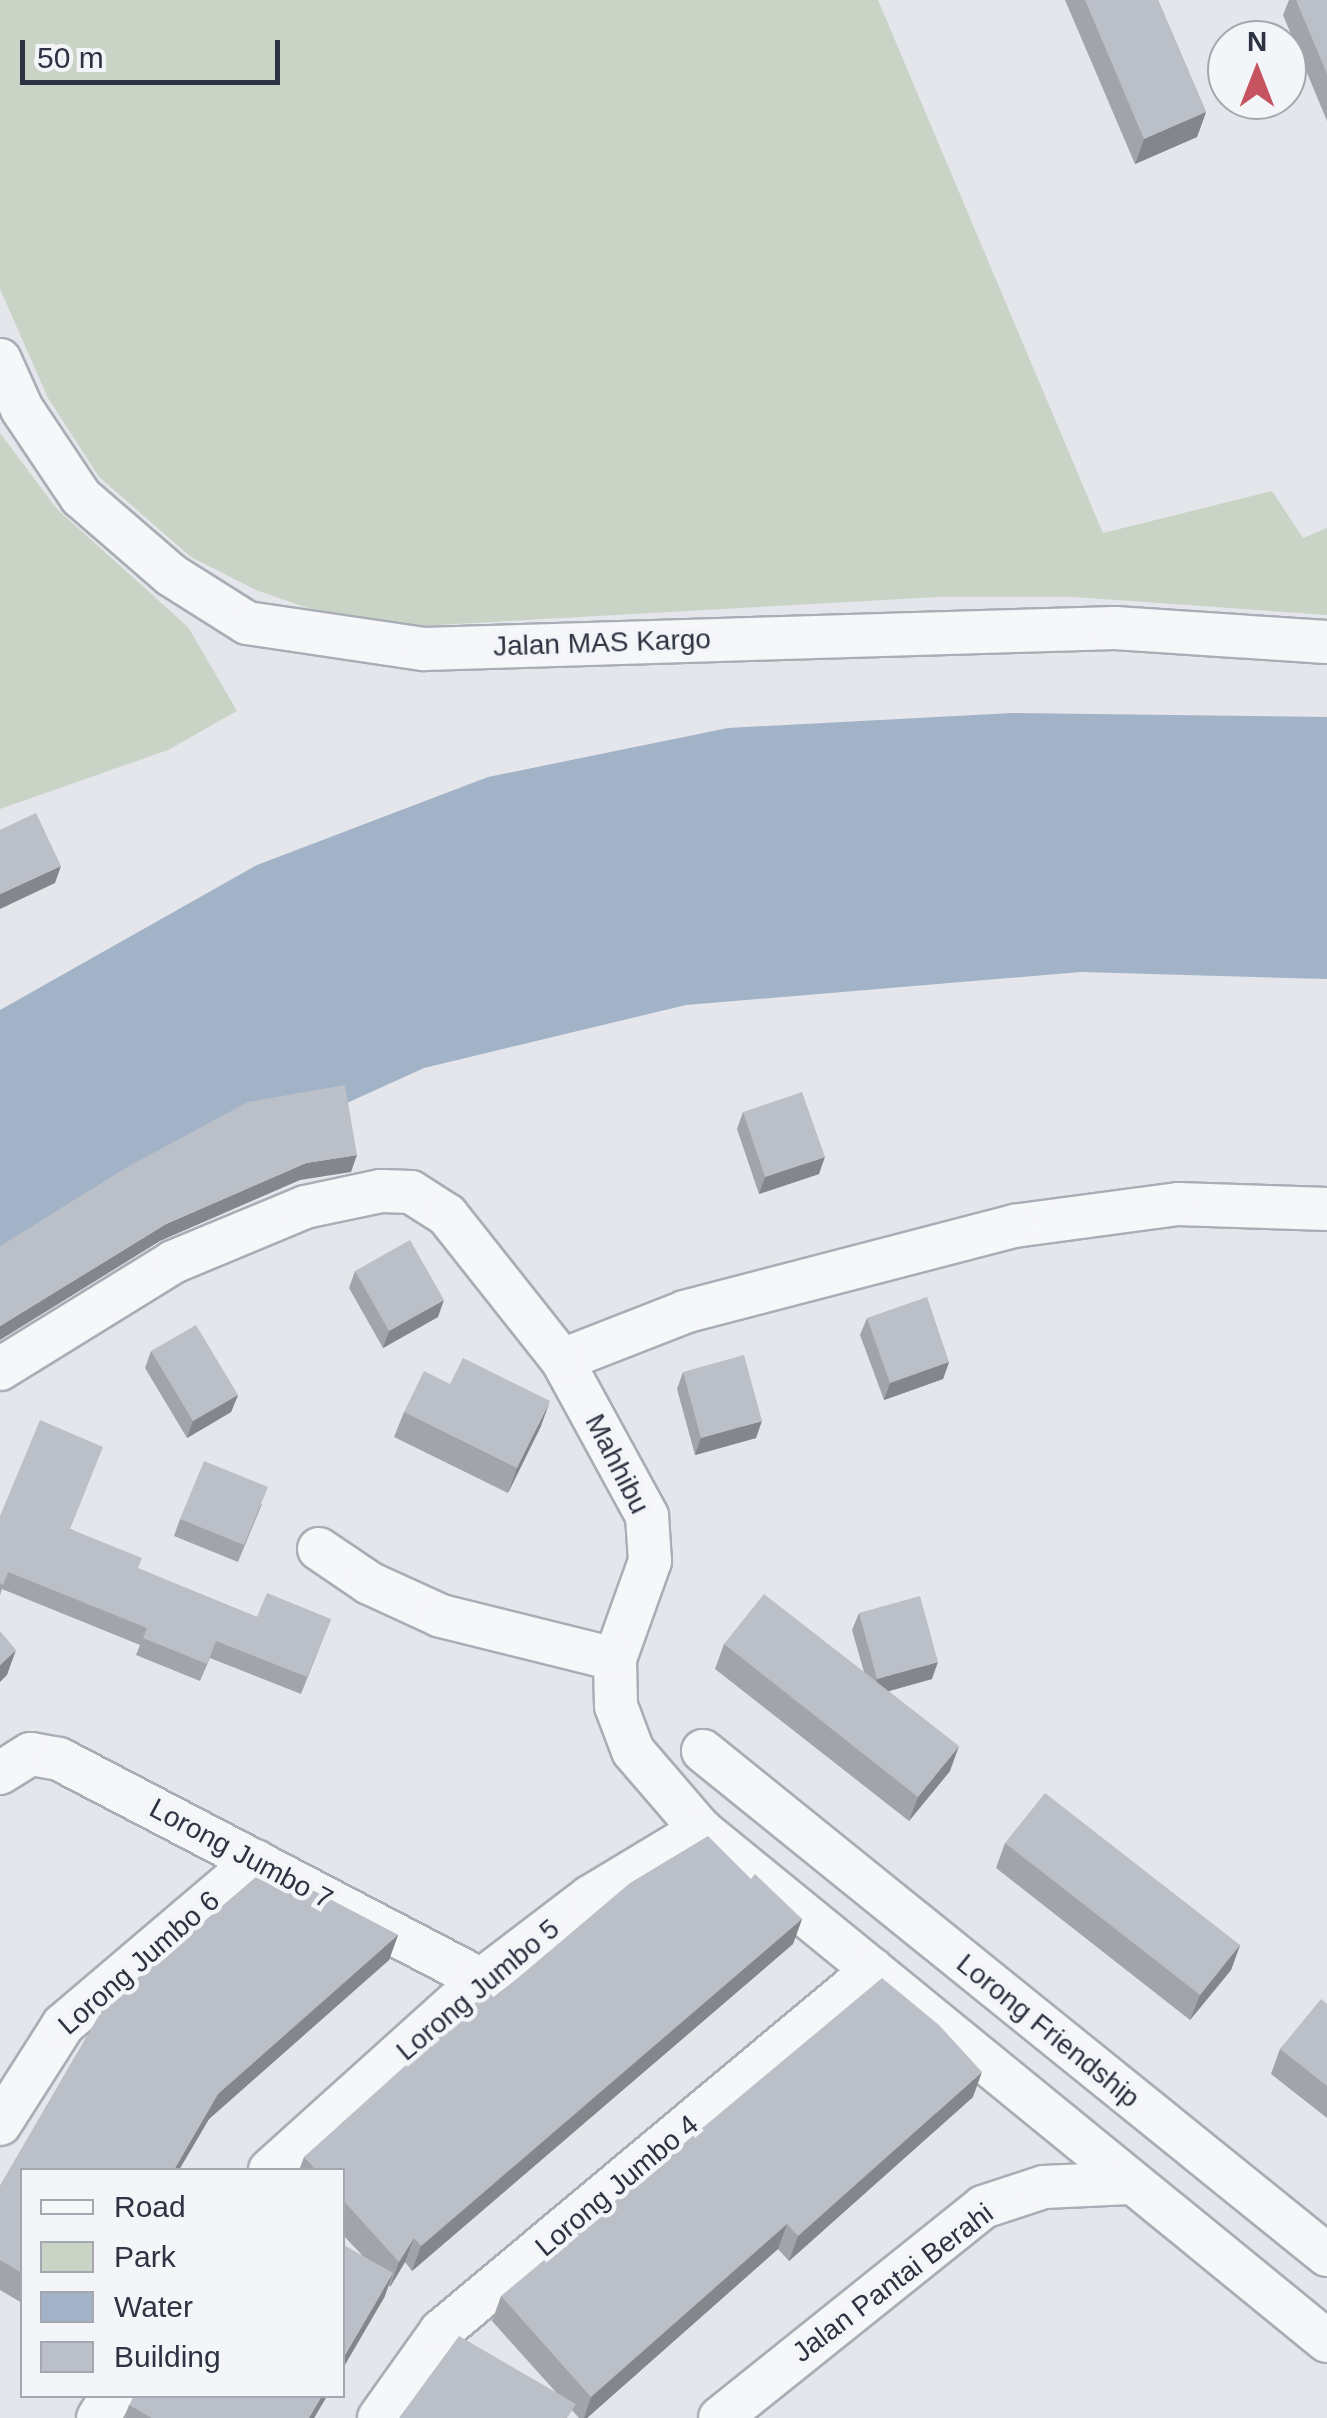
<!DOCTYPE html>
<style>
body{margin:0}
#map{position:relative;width:1327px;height:2418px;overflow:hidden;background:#e4e6eb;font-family:Arial,sans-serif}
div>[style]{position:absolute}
.green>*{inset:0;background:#c9d4c6}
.water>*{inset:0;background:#a2b3c8}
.roads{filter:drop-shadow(2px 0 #a9adb5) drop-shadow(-2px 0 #a9adb5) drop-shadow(0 2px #a9adb5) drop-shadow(0 -2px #a9adb5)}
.minor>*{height:42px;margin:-21px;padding:0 21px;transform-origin:21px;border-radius:21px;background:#f6f7f9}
.wall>*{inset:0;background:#a1a4ab}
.shaded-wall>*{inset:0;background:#83868b}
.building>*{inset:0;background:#bbbfc7}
span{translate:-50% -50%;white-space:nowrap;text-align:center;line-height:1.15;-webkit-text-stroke:9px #f4f5f8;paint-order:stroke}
.street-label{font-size:28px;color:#2d3342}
.legend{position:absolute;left:20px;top:2168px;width:325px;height:230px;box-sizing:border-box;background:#f4f5f8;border:2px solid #a4a7af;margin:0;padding:12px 18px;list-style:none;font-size:30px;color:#2d3342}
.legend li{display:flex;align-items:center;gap:20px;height:50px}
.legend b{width:50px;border:2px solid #a4a7af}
.north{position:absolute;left:1207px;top:20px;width:100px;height:100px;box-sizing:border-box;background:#f4f5f8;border:2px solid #a4a7af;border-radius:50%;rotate:0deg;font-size:28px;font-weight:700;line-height:40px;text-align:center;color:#2d3342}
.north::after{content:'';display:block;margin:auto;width:35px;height:45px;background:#c55460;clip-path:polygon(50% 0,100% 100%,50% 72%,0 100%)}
.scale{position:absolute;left:20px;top:40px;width:260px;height:45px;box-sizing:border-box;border:5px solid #2d3342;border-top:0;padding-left:12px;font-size:30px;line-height:35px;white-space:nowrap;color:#2d3342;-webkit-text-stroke:8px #f4f5f8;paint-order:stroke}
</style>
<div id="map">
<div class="green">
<i style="clip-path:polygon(0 0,878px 0,1103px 533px,1272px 491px,1303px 538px,1327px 528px,1327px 615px,1074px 597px,938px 597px,420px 626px,316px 611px,256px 590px,191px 557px,99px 477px,48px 398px,0 289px)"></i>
<i style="clip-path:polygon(0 433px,57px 509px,188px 627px,237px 711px,168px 750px,0 809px)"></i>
</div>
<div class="water">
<i style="clip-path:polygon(1012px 713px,1327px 717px,1327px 979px,1081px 972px,686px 1005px,424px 1068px,87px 1221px,0 1273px,0 1010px,257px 865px,488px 777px,728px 728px)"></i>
</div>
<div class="roads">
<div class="minor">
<i style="left:0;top:360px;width:54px;rotate:65.8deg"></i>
<i style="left:22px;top:409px;width:106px;rotate:56.2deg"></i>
<i style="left:81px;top:497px;width:119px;rotate:40.9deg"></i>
<i style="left:171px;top:575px;width:90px;rotate:32.3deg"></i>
<i style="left:247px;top:623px;width:179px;rotate:8.4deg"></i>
<i style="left:424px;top:649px;width:691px;rotate:-1.74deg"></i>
<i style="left:1115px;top:628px;width:212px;rotate:3.8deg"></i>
<i style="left:1327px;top:1209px;width:149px;rotate:-178.1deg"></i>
<i style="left:1178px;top:1204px;width:165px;rotate:172.4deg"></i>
<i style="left:1014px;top:1226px;width:340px;rotate:165.4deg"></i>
<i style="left:685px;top:1312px;width:132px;rotate:158.7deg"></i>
<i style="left:562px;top:1360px;width:178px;rotate:61.4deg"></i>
<i style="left:647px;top:1516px;width:45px;rotate:86.2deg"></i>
<i style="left:650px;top:1561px;width:104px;rotate:109.7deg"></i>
<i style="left:615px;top:1659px;width:47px;rotate:88.8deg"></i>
<i style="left:616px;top:1706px;width:48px;rotate:69.3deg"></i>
<i style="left:633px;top:1751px;width:104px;rotate:49.3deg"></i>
<i style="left:701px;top:1830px;width:808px;rotate:39.22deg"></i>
<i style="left:0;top:1369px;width:203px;rotate:-31.7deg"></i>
<i style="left:173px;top:1262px;width:143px;rotate:-22.6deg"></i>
<i style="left:305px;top:1207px;width:78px;rotate:-11.9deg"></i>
<i style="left:381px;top:1191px;width:30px;rotate:2deg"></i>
<i style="left:411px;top:1192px;width:43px;rotate:32.6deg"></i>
<i style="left:447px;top:1215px;width:185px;rotate:51.6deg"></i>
<i style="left:319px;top:1549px;width:60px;rotate:34.2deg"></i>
<i style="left:369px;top:1583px;width:79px;rotate:24.6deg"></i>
<i style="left:441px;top:1616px;width:179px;rotate:13.9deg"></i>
<i style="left:703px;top:1751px;width:802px;rotate:38.93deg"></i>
<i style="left:0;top:1773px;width:36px;rotate:-32deg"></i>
<i style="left:31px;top:1754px;width:28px;rotate:10deg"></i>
<i style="left:59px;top:1759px;width:476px;rotate:27.6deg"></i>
<i style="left:0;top:2124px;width:117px;rotate:-57.5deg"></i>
<i style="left:63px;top:2025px;width:253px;rotate:-40.4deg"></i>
<i style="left:270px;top:2170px;width:284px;rotate:-42deg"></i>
<i style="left:481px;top:1980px;width:137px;rotate:-37.3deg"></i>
<i style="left:590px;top:1897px;width:130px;rotate:-31.1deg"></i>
<i style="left:98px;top:2418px;width:26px;rotate:-58deg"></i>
<i style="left:379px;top:2418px;width:107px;rotate:-54.5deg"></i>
<i style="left:441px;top:2331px;width:563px;rotate:-39.88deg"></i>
<i style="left:720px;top:2418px;width:337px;rotate:-38.7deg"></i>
<i style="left:983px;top:2207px;width:64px;rotate:-18.2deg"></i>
<i style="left:1044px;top:2187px;width:86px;rotate:-2.7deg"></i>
</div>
</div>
<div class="wall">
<i style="clip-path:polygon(1065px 0,1158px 0,1206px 112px,1197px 137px,1135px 164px)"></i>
<i style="clip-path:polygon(1289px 0,1327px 0,1327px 121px,1283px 15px)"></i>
<i style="clip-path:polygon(743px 1112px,819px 1174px,759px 1194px,737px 1129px)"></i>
<i style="clip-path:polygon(355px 1271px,438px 1317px,383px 1348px,349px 1288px)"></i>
<i style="clip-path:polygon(867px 1318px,949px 1362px,943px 1379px,884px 1400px,860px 1335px)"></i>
<i style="clip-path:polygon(151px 1351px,238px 1395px,231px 1412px,187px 1438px,145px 1368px)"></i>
<i style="clip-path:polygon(683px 1372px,756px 1438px,695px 1455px,677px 1389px)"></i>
<i style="clip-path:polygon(450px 1384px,541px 1426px,508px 1493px,394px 1437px,404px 1412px)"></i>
<i style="clip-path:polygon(262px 1504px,238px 1562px,174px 1536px,180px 1519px)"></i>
<i style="clip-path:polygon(0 1516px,71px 1529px,138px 1569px,257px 1617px,331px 1619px,301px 1694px,210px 1658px,200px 1681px,136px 1655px,140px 1645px,2px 1589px,0 1595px)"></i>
<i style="clip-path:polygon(859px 1613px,932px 1679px,889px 1691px,950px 1771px,909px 1821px,715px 1669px,724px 1644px,864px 1672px,852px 1630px)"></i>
<i style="clip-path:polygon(1005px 1843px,1240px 1945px,1231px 1970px,1190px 2020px,996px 1868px)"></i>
<i style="clip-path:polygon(268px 1867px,398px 1935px,389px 1960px,209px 2119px,179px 2170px,22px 2170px,22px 2303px,0 2290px,0 2186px,104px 2007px)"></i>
<i style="clip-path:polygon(751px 1879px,802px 1919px,793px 1944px,412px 2271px,405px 2262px,390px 2287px,389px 2285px,384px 2298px,361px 2254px,342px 2234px,342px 2170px,299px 2170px,304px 2157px,494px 1998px)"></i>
<i style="clip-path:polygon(1327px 2004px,1327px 2118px,1271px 2074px,1280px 2049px)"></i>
<i style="clip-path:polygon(973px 2097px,789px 2261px,778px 2249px,587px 2418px,579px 2418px,492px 2321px,501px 2296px)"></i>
<i style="clip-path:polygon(327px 2396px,314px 2418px,124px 2418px,129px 2405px)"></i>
</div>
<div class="shaded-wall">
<i style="clip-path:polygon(1206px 112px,1197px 137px,1135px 164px,1144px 139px)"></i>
<i style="clip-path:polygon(61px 866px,55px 883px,0 909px,0 894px)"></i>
<i style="clip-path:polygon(357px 1155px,351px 1172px,300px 1180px,160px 1241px,0 1340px,0 1326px,166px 1224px,306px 1163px)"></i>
<i style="clip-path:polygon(825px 1157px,819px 1174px,759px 1194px,765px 1177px)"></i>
<i style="clip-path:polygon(444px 1300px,438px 1317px,383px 1348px,389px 1331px)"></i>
<i style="clip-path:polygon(949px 1362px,943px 1379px,884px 1400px,890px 1383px)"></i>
<i style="clip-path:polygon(238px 1395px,231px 1412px,187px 1438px,193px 1421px)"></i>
<i style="clip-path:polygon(550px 1401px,541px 1426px,508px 1493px,517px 1468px)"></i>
<i style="clip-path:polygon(762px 1421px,756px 1438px,695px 1455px,701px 1438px)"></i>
<i style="clip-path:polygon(16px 1650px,7px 1675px,0 1682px,0 1665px)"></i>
<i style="clip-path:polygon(938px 1662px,932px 1679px,871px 1696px,877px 1679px)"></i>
<i style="clip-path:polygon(959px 1746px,950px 1771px,909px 1821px,918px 1797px)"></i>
<i style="clip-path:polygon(802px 1919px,793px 1944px,412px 2271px,421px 2246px)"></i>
<i style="clip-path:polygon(398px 1935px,389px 1960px,209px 2119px,179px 2170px,174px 2170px,218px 2094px)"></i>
<i style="clip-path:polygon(1240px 1945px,1231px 1970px,1190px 2020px,1200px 1995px)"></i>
<i style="clip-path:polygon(982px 2072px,973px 2097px,789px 2261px,798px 2236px)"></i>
<i style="clip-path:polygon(787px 2224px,778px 2249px,587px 2418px,584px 2418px,591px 2397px)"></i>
<i style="clip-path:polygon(414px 2238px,405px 2262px,390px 2287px,399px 2262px)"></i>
<i style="clip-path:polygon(393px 2273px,384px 2298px,342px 2370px,342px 2360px)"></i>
<i style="clip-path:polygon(322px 2396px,327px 2396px,314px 2418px,309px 2418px)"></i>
</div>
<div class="building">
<i style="clip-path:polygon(1085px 0,1158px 0,1206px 112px,1144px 139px)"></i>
<i style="clip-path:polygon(1296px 0,1327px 0,1327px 74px)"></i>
<i style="clip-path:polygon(36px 813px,61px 866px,0 894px,0 830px)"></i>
<i style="clip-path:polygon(345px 1085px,357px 1155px,306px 1163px,166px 1224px,0 1326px,0 1246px,129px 1166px,248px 1102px)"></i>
<i style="clip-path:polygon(802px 1092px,825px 1157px,765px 1177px,743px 1112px)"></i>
<i style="clip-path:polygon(410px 1240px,444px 1300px,389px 1331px,355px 1271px)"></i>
<i style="clip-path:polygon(927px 1297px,949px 1362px,890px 1383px,867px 1318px)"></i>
<i style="clip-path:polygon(196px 1325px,238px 1395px,193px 1421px,151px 1351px)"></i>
<i style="clip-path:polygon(744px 1355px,762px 1421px,701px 1438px,683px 1372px)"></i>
<i style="clip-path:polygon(463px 1358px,550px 1401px,517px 1468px,404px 1412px,424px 1371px,450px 1384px)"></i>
<i style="clip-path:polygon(40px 1420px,103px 1447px,70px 1529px,142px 1558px,138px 1568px,257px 1617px,267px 1593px,331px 1619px,307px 1677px,216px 1641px,207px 1664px,143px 1638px,147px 1628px,8px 1572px,3px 1585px,0 1583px,0 1516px)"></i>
<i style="clip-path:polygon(204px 1461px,268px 1487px,244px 1545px,180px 1519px)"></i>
<i style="clip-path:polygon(764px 1594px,959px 1746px,918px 1797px,724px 1644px)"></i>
<i style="clip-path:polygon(920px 1596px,938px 1662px,877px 1679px,859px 1613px)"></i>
<i style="clip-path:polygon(0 1631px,16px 1650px,0 1665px)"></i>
<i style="clip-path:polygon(1045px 1793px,1240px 1945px,1200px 1995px,1005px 1843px)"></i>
<i style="clip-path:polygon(708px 1836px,751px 1879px,755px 1874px,802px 1919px,421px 2246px,414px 2238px,399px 2262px,342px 2199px,342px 2170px,316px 2170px,304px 2157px,488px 1991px,494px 1998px,630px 1883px)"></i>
<i style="clip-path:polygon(268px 1867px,398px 1935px,218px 2094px,174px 2170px,22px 2170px,22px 2273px,0 2260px,0 2186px,104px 2007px)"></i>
<i style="clip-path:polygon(882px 1978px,939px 2025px,982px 2072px,798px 2236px,787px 2224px,591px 2397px,501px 2296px)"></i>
<i style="clip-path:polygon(1321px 1999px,1327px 2004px,1327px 2086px,1280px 2049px)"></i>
<i style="clip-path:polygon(342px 2244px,393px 2273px,342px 2360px)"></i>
<i style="clip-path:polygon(459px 2336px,576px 2404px,567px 2418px,399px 2418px)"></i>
<i style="clip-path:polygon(134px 2396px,322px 2396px,309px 2418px,152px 2418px,129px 2405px)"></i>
</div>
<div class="street-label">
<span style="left:602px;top:643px;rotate:-2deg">Jalan MAS Kargo</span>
<span style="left:617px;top:1464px;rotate:63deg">Mahhibu</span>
<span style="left:241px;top:1854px;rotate:28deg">Lorong Jumbo 7</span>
<span style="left:139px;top:1963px;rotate:-41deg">Lorong Jumbo 6</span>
<span style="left:478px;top:1990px;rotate:-40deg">Lorong Jumbo 5</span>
<span style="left:1048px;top:2031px;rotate:39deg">Lorong Friendship</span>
<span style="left:617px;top:2186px;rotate:-40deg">Lorong Jumbo 4</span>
<span style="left:893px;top:2283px;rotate:-37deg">Jalan Pantai Berahi</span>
</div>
<ul class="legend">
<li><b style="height:12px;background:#f6f7f9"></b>Road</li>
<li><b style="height:28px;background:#c9d4c6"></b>Park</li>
<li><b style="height:28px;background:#a2b3c8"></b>Water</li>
<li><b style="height:28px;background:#bbbfc7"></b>Building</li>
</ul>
<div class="north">N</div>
<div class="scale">50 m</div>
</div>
